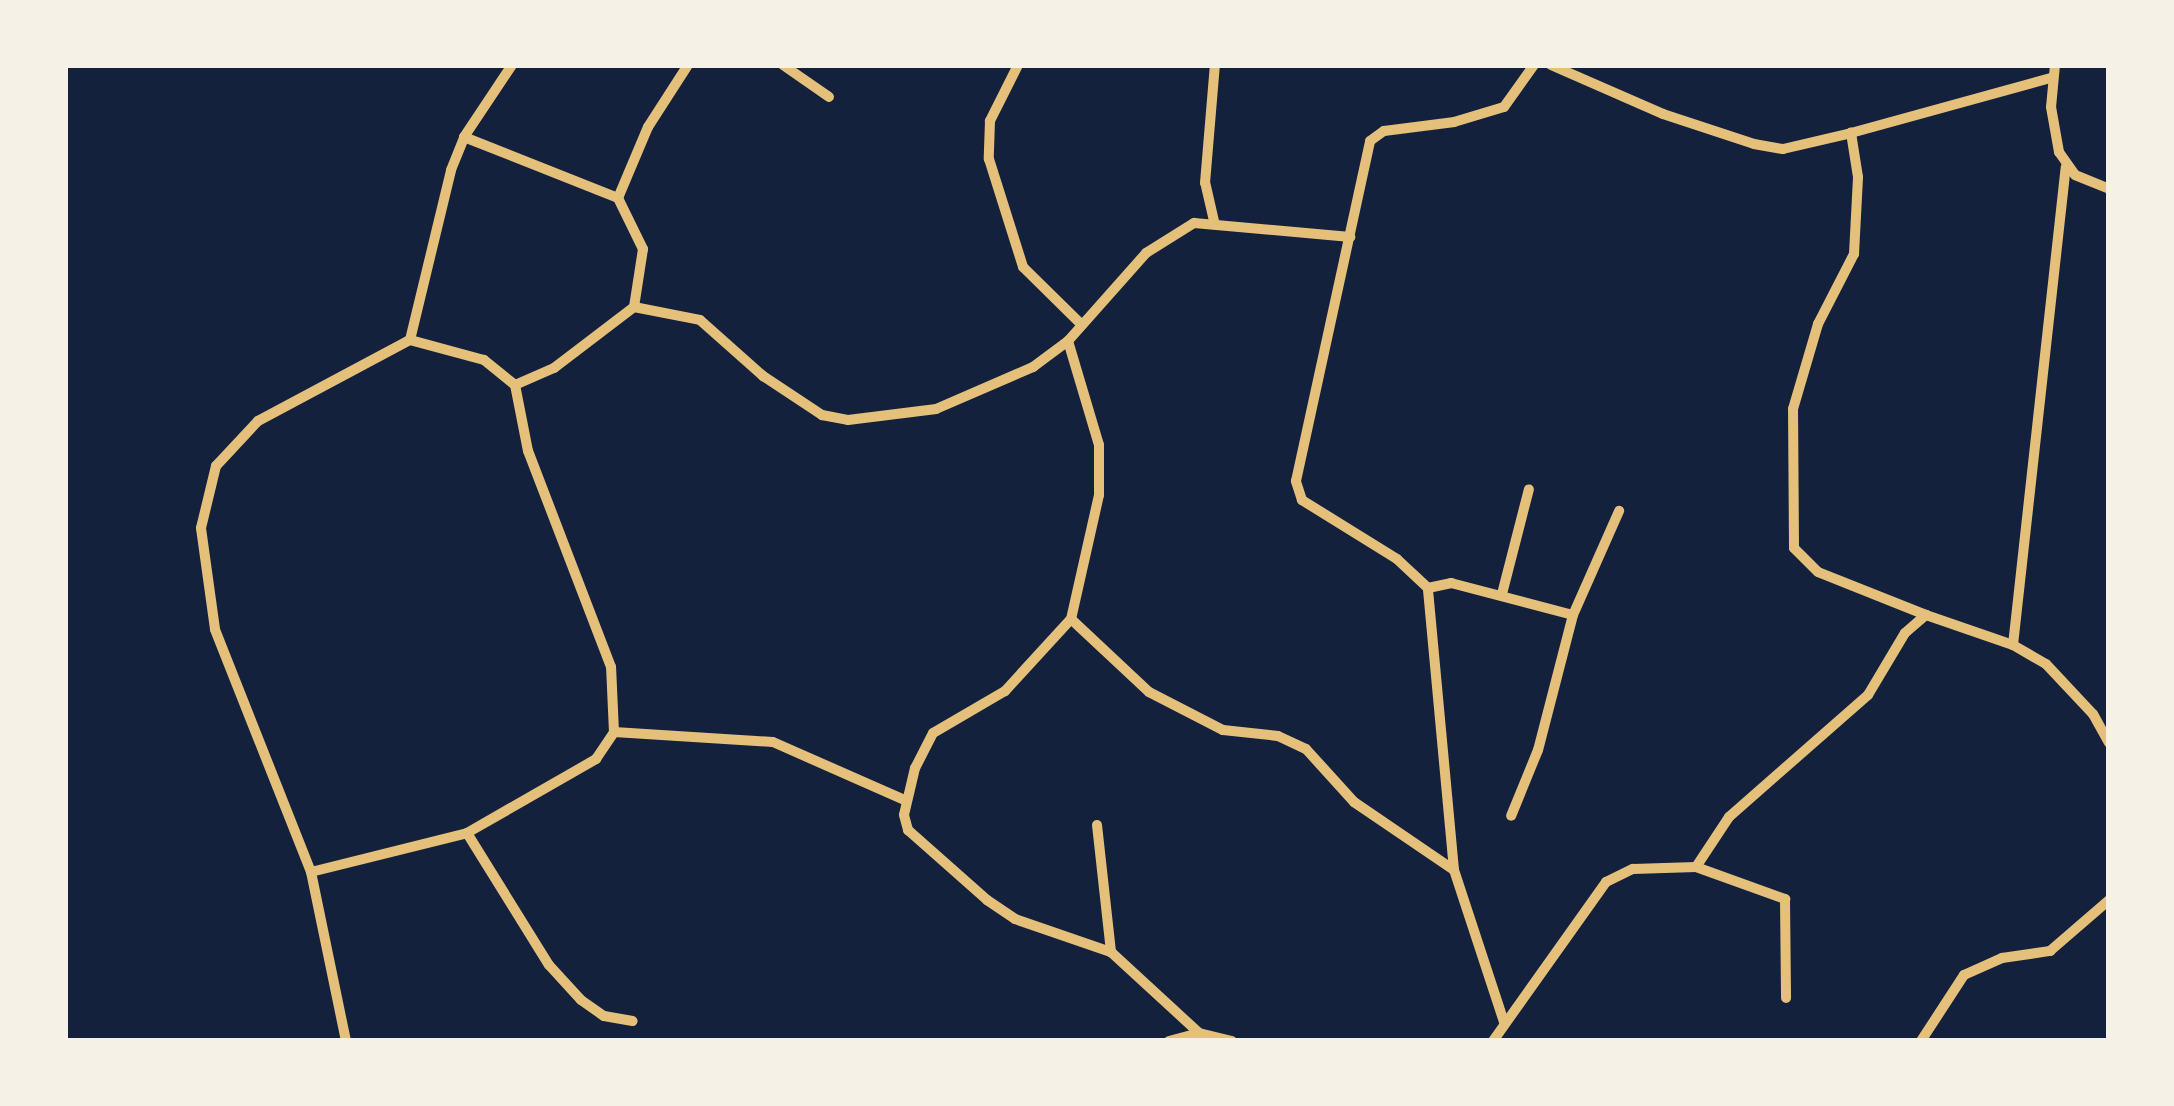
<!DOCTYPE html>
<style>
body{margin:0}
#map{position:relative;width:2174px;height:1106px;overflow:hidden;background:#14213d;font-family:Raleway,sans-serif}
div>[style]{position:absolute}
.minor>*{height:10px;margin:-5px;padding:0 5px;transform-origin:5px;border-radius:5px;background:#e5c07b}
span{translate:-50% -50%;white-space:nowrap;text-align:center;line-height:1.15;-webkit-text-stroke:10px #f6f1e7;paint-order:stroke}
.frame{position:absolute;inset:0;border:68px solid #f6f1e7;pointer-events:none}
</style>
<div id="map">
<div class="minor">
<i style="left:783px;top:65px;width:56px;rotate:34.8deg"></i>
<i style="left:1018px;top:65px;width:63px;rotate:116.6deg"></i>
<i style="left:990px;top:121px;width:38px;rotate:92deg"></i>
<i style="left:989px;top:159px;width:113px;rotate:72.5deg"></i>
<i style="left:1023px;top:267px;width:80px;rotate:44.5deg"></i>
<i style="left:1551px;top:65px;width:122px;rotate:23.6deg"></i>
<i style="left:1663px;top:114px;width:96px;rotate:18.2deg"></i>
<i style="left:1754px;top:144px;width:29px;rotate:10deg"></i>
<i style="left:1783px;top:149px;width:70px;rotate:-13.2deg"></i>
<i style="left:2055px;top:65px;width:42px;rotate:95.4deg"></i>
<i style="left:2051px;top:107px;width:46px;rotate:79.9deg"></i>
<i style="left:2059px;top:152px;width:28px;rotate:55deg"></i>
<i style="left:2075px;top:175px;width:37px;rotate:22deg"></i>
<i style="left:464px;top:137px;width:166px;rotate:21.6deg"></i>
<i style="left:618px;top:198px;width:57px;rotate:63.9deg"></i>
<i style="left:643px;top:249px;width:59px;rotate:98.8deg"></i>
<i style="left:618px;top:198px;width:77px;rotate:-67.1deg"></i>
<i style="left:648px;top:127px;width:74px;rotate:-57.2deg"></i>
<i style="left:1214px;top:221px;width:39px;rotate:-103deg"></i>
<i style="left:1205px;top:183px;width:118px;rotate:-85.2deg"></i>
<i style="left:1068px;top:341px;width:109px;rotate:73.4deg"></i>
<i style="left:1099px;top:445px;width:50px;rotate:90deg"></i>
<i style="left:1099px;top:495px;width:127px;rotate:102.7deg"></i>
<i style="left:1071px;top:619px;width:98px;rotate:132.5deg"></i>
<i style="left:1005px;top:691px;width:83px;rotate:149.7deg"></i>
<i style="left:933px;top:733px;width:39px;rotate:117deg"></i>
<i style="left:915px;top:768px;width:48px;rotate:103.2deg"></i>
<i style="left:904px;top:815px;width:16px;rotate:75deg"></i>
<i style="left:908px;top:830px;width:106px;rotate:41.5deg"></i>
<i style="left:987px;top:900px;width:34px;rotate:34deg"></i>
<i style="left:1015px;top:919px;width:102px;rotate:19deg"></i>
<i style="left:1111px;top:952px;width:120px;rotate:42.6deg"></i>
<i style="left:515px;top:385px;width:43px;rotate:-23.6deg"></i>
<i style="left:554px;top:368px;width:101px;rotate:-37.3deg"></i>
<i style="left:634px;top:307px;width:67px;rotate:11.1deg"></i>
<i style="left:700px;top:320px;width:84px;rotate:41.6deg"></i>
<i style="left:763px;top:376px;width:71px;rotate:33.5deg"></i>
<i style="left:822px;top:415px;width:26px;rotate:11deg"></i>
<i style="left:848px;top:420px;width:89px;rotate:-7.1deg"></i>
<i style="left:936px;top:409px;width:106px;rotate:-23.4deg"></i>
<i style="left:1033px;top:367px;width:44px;rotate:-36.6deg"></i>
<i style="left:1068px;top:341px;width:118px;rotate:-48.4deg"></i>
<i style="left:1146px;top:253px;width:57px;rotate:-32deg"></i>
<i style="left:1194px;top:223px;width:157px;rotate:5.1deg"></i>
<i style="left:1428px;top:588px;width:24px;rotate:-12deg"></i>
<i style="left:1451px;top:583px;width:126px;rotate:14.7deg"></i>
<i style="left:1573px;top:615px;width:139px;rotate:104.5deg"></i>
<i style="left:1538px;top:750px;width:71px;rotate:112.2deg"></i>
<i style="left:1502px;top:594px;width:108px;rotate:-75.6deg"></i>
<i style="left:1573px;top:615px;width:114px;rotate:-66.1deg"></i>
<i style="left:1926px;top:615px;width:116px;rotate:-158.3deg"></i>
<i style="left:1818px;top:572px;width:34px;rotate:-135deg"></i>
<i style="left:1794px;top:548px;width:139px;rotate:-90.4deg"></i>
<i style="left:1793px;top:409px;width:89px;rotate:-73.6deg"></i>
<i style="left:1818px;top:324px;width:79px;rotate:-62.8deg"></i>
<i style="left:1854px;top:254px;width:77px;rotate:-87deg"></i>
<i style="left:1858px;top:177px;width:45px;rotate:-99deg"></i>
<i style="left:1851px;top:133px;width:207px;rotate:-15.4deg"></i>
<i style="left:1071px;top:619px;width:107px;rotate:43.1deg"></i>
<i style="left:1149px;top:692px;width:83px;rotate:27.2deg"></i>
<i style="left:1223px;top:730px;width:55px;rotate:6.2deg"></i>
<i style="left:1278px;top:736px;width:31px;rotate:25deg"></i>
<i style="left:1306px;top:749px;width:72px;rotate:47.8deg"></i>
<i style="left:1354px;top:802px;width:121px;rotate:34.2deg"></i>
<i style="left:2013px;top:645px;width:481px;rotate:-83.7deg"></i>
<i style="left:614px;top:732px;width:159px;rotate:3.6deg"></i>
<i style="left:773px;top:742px;width:146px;rotate:23.8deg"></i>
<i style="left:1097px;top:825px;width:128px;rotate:83.7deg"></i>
<i style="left:467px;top:833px;width:155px;rotate:58.2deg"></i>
<i style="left:549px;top:965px;width:47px;rotate:47.6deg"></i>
<i style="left:581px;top:1000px;width:28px;rotate:35deg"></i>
<i style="left:604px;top:1016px;width:29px;rotate:10deg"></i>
<i style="left:1696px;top:867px;width:95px;rotate:19.8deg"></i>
<i style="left:1785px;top:899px;width:99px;rotate:89.4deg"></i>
<i style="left:311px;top:872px;width:161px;rotate:-14deg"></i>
<i style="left:467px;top:833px;width:149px;rotate:-29.8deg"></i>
<i style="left:596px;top:759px;width:32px;rotate:-56deg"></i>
<i style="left:614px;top:732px;width:65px;rotate:-92.6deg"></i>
<i style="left:611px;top:667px;width:231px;rotate:-111deg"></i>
<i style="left:528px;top:451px;width:67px;rotate:-101.1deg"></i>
<i style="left:515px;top:385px;width:40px;rotate:-141deg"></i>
<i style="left:484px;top:360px;width:77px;rotate:-164.9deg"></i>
<i style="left:1504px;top:1022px;width:160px;rotate:-108.2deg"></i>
<i style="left:1454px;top:870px;width:283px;rotate:-95.3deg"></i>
<i style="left:1428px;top:588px;width:42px;rotate:-136.9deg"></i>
<i style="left:1397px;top:559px;width:112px;rotate:-148.2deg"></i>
<i style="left:1302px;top:500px;width:20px;rotate:-108deg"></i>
<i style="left:1296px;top:481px;width:348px;rotate:-77.7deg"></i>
<i style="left:1370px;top:141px;width:17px;rotate:-36deg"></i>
<i style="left:1384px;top:131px;width:71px;rotate:-7.3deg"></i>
<i style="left:1454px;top:122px;width:52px;rotate:-16.7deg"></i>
<i style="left:1504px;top:107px;width:52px;rotate:-54.5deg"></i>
<i style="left:346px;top:1041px;width:173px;rotate:-101.7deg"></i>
<i style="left:311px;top:872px;width:261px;rotate:-111.6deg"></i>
<i style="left:215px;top:629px;width:102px;rotate:-97.9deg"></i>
<i style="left:201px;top:528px;width:64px;rotate:-76.4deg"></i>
<i style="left:216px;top:466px;width:62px;rotate:-47deg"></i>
<i style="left:258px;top:421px;width:172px;rotate:-28.1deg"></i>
<i style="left:410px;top:340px;width:175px;rotate:-76.4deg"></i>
<i style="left:451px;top:170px;width:35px;rotate:-68deg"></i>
<i style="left:464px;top:137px;width:87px;rotate:-56.3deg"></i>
<i style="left:1169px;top:1041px;width:31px;rotate:-15deg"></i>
<i style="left:1199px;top:1033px;width:34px;rotate:14deg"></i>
<i style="left:1493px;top:1041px;width:195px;rotate:-54.6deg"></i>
<i style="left:1606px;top:882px;width:30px;rotate:-26deg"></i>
<i style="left:1633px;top:869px;width:63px;rotate:-1.8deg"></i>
<i style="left:1696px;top:867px;width:60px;rotate:-56.6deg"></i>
<i style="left:1729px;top:817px;width:185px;rotate:-41.3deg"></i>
<i style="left:1868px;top:695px;width:72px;rotate:-59.2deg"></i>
<i style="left:1905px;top:633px;width:28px;rotate:-41deg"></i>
<i style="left:1926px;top:615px;width:92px;rotate:19deg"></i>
<i style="left:2013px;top:645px;width:38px;rotate:30deg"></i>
<i style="left:2046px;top:664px;width:69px;rotate:46.8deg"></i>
<i style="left:2093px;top:714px;width:33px;rotate:61deg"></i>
<i style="left:1921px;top:1041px;width:79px;rotate:-56.9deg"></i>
<i style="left:1964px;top:975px;width:42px;rotate:-24.1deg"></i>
<i style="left:2002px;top:958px;width:49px;rotate:-8.3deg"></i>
<i style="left:2050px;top:951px;width:78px;rotate:-40.8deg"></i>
</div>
<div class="frame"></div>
</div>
